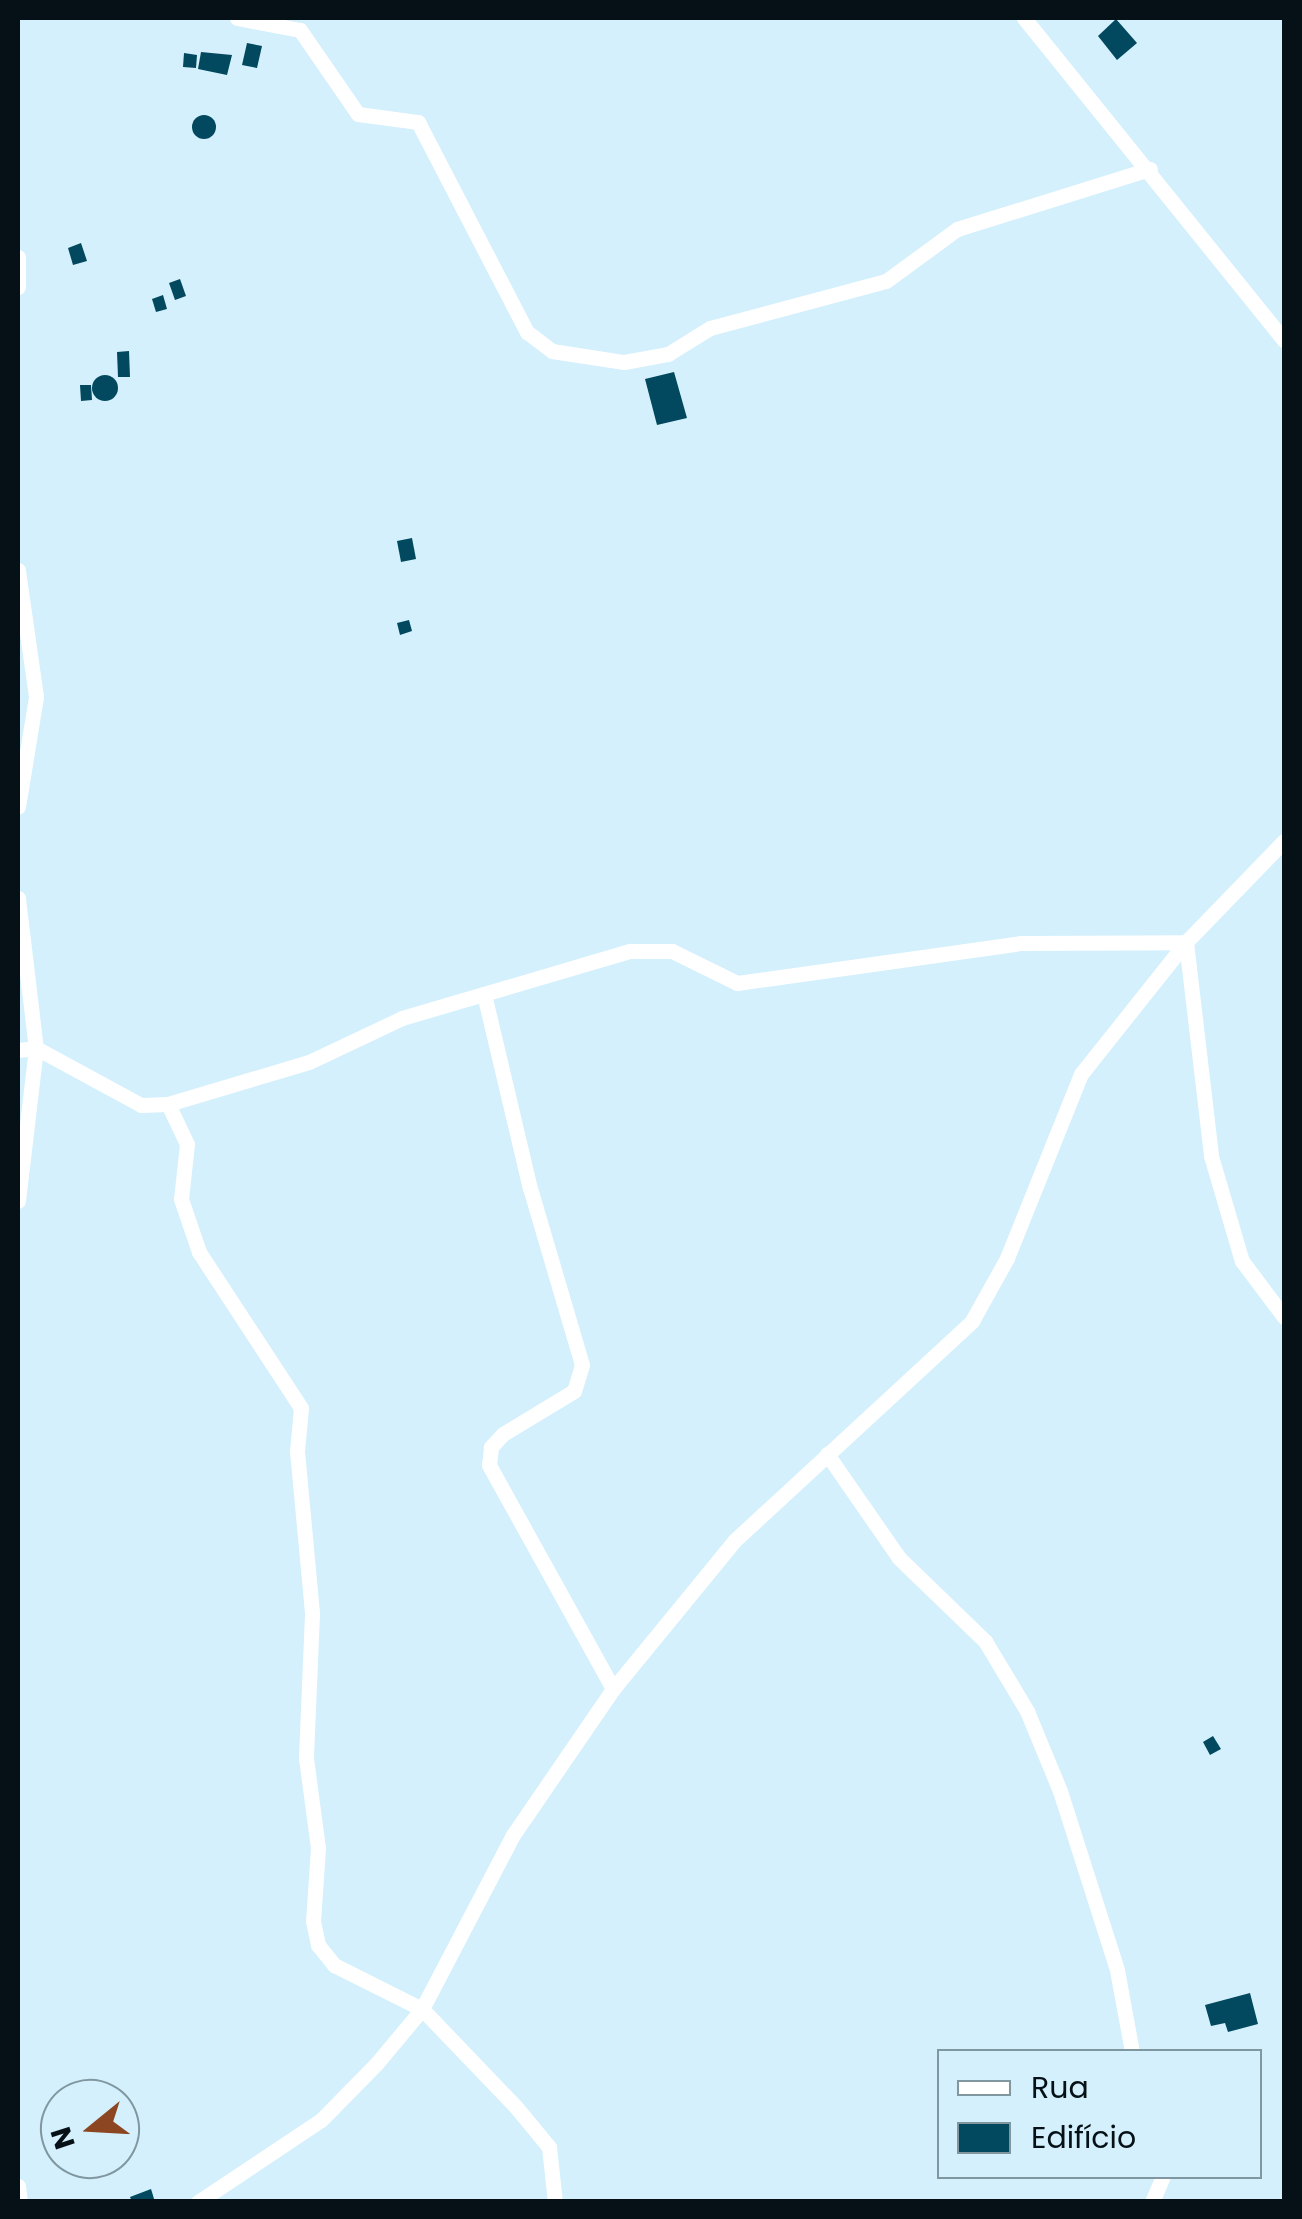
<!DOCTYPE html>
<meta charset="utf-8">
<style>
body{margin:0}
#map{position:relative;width:1302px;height:2219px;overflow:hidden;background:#d3f0fc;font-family:Poppins,sans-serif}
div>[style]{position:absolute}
.building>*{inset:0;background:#02485e}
.round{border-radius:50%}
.street>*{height:15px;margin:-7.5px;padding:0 7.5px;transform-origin:7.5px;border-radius:7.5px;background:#fff}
span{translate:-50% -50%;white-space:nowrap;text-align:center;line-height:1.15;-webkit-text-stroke:10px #d3f0fc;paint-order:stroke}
.frame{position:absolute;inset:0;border:20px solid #051116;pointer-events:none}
.legend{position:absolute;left:937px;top:2049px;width:325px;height:130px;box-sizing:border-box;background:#d3f0fc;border:2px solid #8197a0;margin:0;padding:12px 18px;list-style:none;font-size:30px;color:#051116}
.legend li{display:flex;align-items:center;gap:20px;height:50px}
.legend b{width:50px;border:2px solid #8197a0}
.north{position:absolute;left:40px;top:2079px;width:100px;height:100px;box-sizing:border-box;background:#d3f0fc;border:2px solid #8197a0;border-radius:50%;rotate:252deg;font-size:28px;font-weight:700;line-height:40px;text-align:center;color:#051116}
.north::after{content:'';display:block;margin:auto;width:35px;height:45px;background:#8d4622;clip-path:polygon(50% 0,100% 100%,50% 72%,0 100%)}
</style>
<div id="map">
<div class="building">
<i style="clip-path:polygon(1116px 19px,1137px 43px,1117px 60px,1098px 36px)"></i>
<i style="clip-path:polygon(247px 43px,262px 46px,257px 68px,242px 65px)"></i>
<i style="clip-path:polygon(201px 52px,232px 55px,227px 75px,198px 69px)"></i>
<i style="clip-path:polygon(184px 53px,197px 55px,196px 68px,183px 67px)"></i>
<i class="round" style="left:192px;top:115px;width:24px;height:24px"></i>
<i style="clip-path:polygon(81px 243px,87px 261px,73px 265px,68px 248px)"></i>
<i style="clip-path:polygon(180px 279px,186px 296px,175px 300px,169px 283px)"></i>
<i style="clip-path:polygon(163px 295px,167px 309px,156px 312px,152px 299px)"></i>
<i style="clip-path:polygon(129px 351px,130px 377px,118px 377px,117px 352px)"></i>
<i style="clip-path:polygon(674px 372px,687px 418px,657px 425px,645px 379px)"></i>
<i class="round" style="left:92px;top:375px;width:26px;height:26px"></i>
<i style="clip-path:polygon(80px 385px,91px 385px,92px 400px,81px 401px)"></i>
<i style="clip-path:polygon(412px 538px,416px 559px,401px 562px,397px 541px)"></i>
<i style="clip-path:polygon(409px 620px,412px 631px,400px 635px,397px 623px)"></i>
<i style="clip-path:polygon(1213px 1736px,1221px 1749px,1210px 1755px,1203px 1742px)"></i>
<i style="clip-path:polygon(1250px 1993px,1258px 2024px,1228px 2032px,1225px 2023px,1211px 2026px,1205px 2005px)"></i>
<i style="clip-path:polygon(151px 2189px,155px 2202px,132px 2202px,130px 2197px)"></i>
</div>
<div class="street">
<i style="left:237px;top:18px;width:64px;rotate:10.8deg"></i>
<i style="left:300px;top:30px;width:102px;rotate:55.4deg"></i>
<i style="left:358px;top:114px;width:61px;rotate:7.6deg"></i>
<i style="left:418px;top:122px;width:237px;rotate:62.6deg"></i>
<i style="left:527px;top:332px;width:31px;rotate:37deg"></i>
<i style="left:552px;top:351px;width:73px;rotate:8.7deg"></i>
<i style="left:624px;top:362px;width:45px;rotate:-10.3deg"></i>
<i style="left:668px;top:354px;width:49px;rotate:-31.8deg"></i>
<i style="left:710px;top:328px;width:182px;rotate:-15deg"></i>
<i style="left:886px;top:281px;width:88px;rotate:-36.2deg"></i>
<i style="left:957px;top:229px;width:202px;rotate:-17.3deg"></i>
<i style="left:1024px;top:18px;width:414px;rotate:51.1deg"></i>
<i style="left:18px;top:257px;width:30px;rotate:90deg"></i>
<i style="left:18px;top:570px;width:128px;rotate:81.9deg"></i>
<i style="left:36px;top:697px;width:111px;rotate:99.3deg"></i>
<i style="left:18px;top:898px;width:151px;rotate:83.2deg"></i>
<i style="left:36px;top:1048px;width:154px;rotate:96.7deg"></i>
<i style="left:484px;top:994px;width:199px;rotate:76.7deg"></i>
<i style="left:530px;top:1188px;width:184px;rotate:73.6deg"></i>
<i style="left:582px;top:1365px;width:27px;rotate:107deg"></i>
<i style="left:574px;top:1391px;width:83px;rotate:148.8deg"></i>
<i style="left:503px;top:1434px;width:18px;rotate:133deg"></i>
<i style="left:491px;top:1447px;width:18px;rotate:96deg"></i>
<i style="left:489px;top:1465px;width:256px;rotate:61deg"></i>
<i style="left:18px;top:1050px;width:18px;rotate:-6deg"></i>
<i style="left:36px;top:1048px;width:119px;rotate:28.5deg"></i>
<i style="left:141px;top:1105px;width:27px;rotate:-2deg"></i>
<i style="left:168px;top:1104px;width:147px;rotate:-16.6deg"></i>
<i style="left:309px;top:1062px;width:103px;rotate:-25.3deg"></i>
<i style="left:402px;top:1018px;width:238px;rotate:-16.4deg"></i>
<i style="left:630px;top:951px;width:42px"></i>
<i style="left:672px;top:951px;width:72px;rotate:26.2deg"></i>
<i style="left:737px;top:983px;width:286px;rotate:-8deg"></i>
<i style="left:1020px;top:943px;width:166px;rotate:-0.3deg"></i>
<i style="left:1186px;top:942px;width:215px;rotate:83.3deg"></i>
<i style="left:1211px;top:1156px;width:109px;rotate:73.6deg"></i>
<i style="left:1242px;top:1261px;width:70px;rotate:53.1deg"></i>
<i style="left:168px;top:1104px;width:44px;rotate:64.6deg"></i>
<i style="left:187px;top:1144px;width:55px;rotate:96.2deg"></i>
<i style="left:181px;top:1199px;width:56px;rotate:71.2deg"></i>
<i style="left:199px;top:1252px;width:186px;rotate:56.8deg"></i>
<i style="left:301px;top:1408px;width:43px;rotate:95.3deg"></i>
<i style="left:297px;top:1451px;width:164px;rotate:84.7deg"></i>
<i style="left:312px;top:1614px;width:144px;rotate:92.4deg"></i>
<i style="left:306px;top:1758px;width:91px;rotate:82.4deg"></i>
<i style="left:318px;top:1848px;width:73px;rotate:93.9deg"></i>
<i style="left:313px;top:1921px;width:25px;rotate:78deg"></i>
<i style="left:318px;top:1945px;width:26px;rotate:51deg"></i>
<i style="left:334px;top:1965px;width:98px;rotate:26.6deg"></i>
<i style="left:422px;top:2009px;width:136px;rotate:46.2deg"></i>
<i style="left:516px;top:2107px;width:52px;rotate:50.5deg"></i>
<i style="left:549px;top:2147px;width:55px;rotate:83.8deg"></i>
<i style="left:827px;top:1454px;width:126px;rotate:55.3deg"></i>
<i style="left:899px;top:1558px;width:120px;rotate:44deg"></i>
<i style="left:985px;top:1641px;width:82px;rotate:59deg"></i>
<i style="left:1027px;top:1711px;width:87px;rotate:67.6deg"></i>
<i style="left:1060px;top:1791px;width:188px;rotate:72.3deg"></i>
<i style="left:1117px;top:1970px;width:83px;rotate:79.6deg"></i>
<i style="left:18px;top:2186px;width:16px;rotate:83deg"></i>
<i style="left:198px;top:2202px;width:148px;rotate:-33.7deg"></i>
<i style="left:321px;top:2120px;width:80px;rotate:-45.5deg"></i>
<i style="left:377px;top:2063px;width:70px;rotate:-50.2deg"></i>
<i style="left:422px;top:2009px;width:196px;rotate:-62.4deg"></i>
<i style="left:513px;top:1835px;width:177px;rotate:-55.6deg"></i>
<i style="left:613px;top:1689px;width:191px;rotate:-50.7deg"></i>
<i style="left:734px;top:1541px;width:324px;rotate:-42.7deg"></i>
<i style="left:972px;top:1321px;width:72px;rotate:-60.9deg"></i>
<i style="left:1007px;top:1258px;width:198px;rotate:-68.1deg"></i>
<i style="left:1081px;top:1074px;width:169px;rotate:-51.5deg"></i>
<i style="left:1186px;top:942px;width:141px;rotate:-45.9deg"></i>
<i style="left:1152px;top:2202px;width:28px;rotate:-67deg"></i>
</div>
<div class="frame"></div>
<ul class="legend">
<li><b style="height:12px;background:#fff"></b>Rua</li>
<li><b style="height:28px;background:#02485e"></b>Edifício</li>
</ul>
<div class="north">N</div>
</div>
